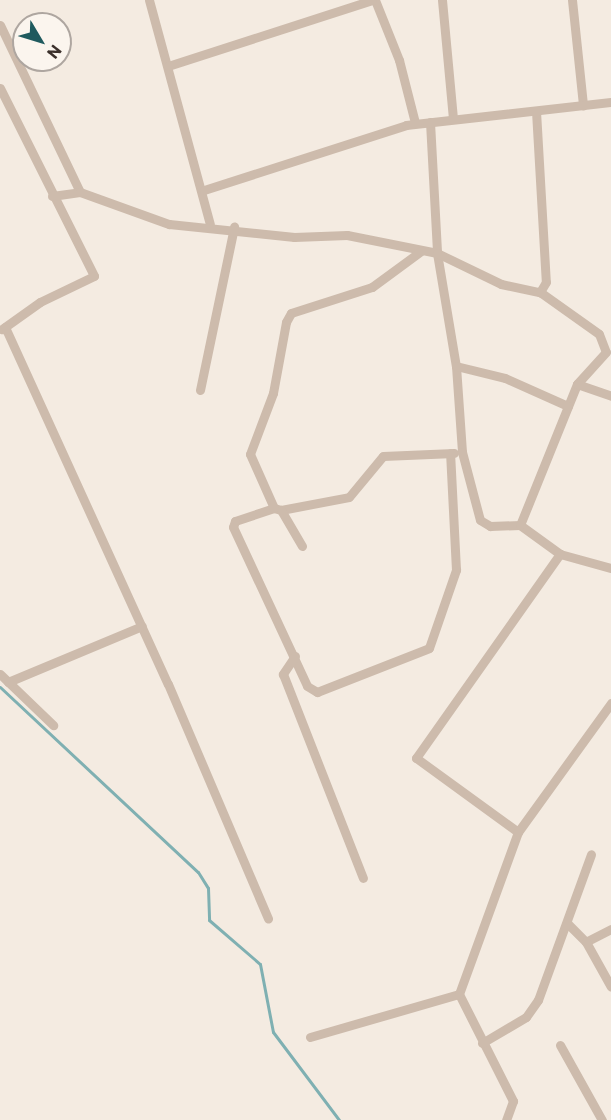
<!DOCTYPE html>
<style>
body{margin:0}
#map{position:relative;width:611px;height:1120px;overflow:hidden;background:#f4ebe1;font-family:Commissioner,sans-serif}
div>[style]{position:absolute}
.stream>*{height:3px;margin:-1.5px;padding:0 1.5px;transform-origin:1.5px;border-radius:1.5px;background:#7fb0b2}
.minor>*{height:9px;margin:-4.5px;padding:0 4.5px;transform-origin:4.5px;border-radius:4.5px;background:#cdbbac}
span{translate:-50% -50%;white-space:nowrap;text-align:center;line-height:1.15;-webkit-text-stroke:4.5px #fbf5ee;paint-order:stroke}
.north{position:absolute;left:12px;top:12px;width:60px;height:60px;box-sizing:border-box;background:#fbf5ee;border:2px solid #aea6a0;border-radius:50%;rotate:128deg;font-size:16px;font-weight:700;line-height:24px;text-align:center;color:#3b302b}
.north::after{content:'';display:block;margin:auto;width:21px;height:27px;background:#1f5a5e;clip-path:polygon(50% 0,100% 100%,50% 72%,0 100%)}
</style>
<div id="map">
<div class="stream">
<i style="left:0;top:687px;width:271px;rotate:43.1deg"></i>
<i style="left:198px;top:872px;width:19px;rotate:58deg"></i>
<i style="left:208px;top:888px;width:32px;rotate:88deg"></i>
<i style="left:209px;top:920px;width:67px;rotate:40.8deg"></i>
<i style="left:260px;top:964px;width:69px;rotate:79.2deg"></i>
<i style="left:273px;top:1032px;width:110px;rotate:53.1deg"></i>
</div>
<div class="minor">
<i style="left:149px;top:0;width:232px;rotate:74.8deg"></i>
<i style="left:375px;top:0;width:65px;rotate:68.2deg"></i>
<i style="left:399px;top:60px;width:65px;rotate:75.7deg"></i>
<i style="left:442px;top:0;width:119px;rotate:84.7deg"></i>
<i style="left:572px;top:0;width:106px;rotate:84deg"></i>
<i style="left:0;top:25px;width:185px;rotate:64.4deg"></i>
<i style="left:168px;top:66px;width:214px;rotate:-17.9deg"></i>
<i style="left:0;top:88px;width:210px;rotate:63.4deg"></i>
<i style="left:94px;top:276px;width:60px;rotate:154.3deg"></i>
<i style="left:40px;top:302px;width:47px;rotate:144.6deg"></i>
<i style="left:536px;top:111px;width:171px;rotate:86.7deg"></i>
<i style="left:546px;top:282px;width:12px;rotate:121deg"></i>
<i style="left:430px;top:122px;width:131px;rotate:86.9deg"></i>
<i style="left:437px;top:253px;width:115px;rotate:80.5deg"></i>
<i style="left:456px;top:366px;width:86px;rotate:86deg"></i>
<i style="left:462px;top:452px;width:70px;rotate:75.2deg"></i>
<i style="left:480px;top:520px;width:12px;rotate:31deg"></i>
<i style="left:490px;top:526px;width:30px;rotate:-2deg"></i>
<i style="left:520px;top:525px;width:49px;rotate:35.9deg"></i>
<i style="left:560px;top:554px;width:53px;rotate:15.4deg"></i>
<i style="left:204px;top:190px;width:212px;rotate:-17.8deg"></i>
<i style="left:406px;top:125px;width:206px;rotate:-6.4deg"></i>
<i style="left:52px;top:196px;width:28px;rotate:-8deg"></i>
<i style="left:80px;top:192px;width:95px;rotate:19.8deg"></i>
<i style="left:169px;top:224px;width:126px;rotate:5.9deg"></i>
<i style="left:294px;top:237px;width:53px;rotate:-2.2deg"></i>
<i style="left:347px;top:235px;width:92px;rotate:11.3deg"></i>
<i style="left:437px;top:253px;width:71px;rotate:25.8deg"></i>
<i style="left:501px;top:284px;width:40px;rotate:12deg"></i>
<i style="left:540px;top:292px;width:72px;rotate:35.4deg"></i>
<i style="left:599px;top:334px;width:19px;rotate:69deg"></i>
<i style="left:606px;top:352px;width:43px;rotate:132.2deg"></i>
<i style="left:577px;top:384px;width:152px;rotate:112deg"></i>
<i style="left:5px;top:327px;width:392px;rotate:65.5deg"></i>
<i style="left:168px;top:684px;width:255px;rotate:66.9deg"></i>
<i style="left:456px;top:366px;width:50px;rotate:13.8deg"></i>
<i style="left:505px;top:378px;width:69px;rotate:24deg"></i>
<i style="left:577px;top:384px;width:36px;rotate:19deg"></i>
<i style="left:200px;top:390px;width:167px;rotate:-78.2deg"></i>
<i style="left:274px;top:508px;width:41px;rotate:161.6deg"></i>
<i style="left:235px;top:521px;width:6px;rotate:108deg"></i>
<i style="left:233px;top:527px;width:175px;rotate:65deg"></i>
<i style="left:307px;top:686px;width:12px;rotate:31deg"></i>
<i style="left:317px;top:692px;width:120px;rotate:-21.4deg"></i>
<i style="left:429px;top:648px;width:83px;rotate:-70.9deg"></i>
<i style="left:456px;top:570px;width:117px;rotate:-92.9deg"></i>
<i style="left:281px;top:510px;width:69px;rotate:-10.8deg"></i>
<i style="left:349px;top:497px;width:53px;rotate:-50.3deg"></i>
<i style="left:383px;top:456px;width:71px;rotate:-2.4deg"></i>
<i style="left:302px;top:546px;width:42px;rotate:-120.3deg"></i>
<i style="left:281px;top:510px;width:7px;rotate:-164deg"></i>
<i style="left:274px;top:508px;width:59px;rotate:-114deg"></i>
<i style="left:250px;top:454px;width:65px;rotate:-69.3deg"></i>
<i style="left:273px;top:393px;width:72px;rotate:-79.6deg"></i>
<i style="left:286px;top:322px;width:10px;rotate:-61deg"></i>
<i style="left:291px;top:313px;width:85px;rotate:-17.8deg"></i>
<i style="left:372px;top:287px;width:61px;rotate:-36.3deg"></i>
<i style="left:295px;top:656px;width:22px;rotate:124deg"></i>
<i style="left:283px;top:674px;width:219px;rotate:68.6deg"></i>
<i style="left:0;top:674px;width:74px;rotate:43.9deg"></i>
<i style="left:8px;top:682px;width:145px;rotate:-22.7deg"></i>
<i style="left:518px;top:832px;width:126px;rotate:-144deg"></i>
<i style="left:416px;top:758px;width:250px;rotate:-54.8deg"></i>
<i style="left:567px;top:923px;width:27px;rotate:45deg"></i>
<i style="left:611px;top:929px;width:28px;rotate:153deg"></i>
<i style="left:586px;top:942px;width:51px;rotate:60.9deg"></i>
<i style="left:459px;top:994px;width:120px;rotate:63.2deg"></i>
<i style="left:513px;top:1101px;width:20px;rotate:110deg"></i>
<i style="left:310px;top:1037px;width:155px;rotate:-16.1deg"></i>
<i style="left:459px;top:994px;width:172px;rotate:-70deg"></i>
<i style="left:518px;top:832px;width:159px;rotate:-54.2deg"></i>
<i style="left:482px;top:1043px;width:51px;rotate:-30.6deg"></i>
<i style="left:526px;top:1017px;width:21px;rotate:-55deg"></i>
<i style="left:538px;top:1000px;width:155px;rotate:-70deg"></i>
<i style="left:560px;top:1045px;width:86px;rotate:60.8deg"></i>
</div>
<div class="north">N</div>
</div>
